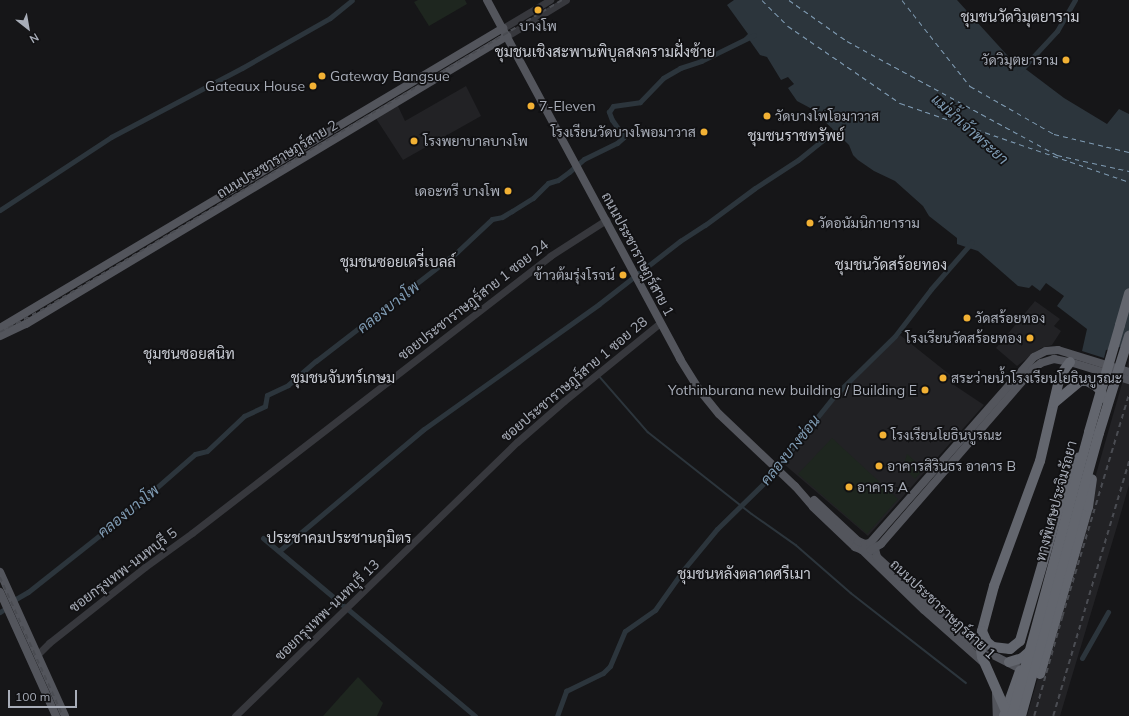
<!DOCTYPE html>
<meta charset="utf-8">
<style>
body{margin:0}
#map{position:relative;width:1129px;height:716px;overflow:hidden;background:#161618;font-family:Mulish,Sarabun,sans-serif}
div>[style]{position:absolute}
.built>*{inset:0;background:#222225}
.green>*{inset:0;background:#1e261f}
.water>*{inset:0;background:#2c353c}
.stream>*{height:1.5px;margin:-0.75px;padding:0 0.75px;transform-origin:0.75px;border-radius:0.75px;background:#2c353c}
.canal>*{height:5px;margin:-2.5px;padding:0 2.5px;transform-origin:2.5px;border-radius:2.5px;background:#2c353c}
.ferry>*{height:1px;margin-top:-0.5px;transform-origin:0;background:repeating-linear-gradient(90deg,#7f9bb3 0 5px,transparent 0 9px)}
.minor>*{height:7px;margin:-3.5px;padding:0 3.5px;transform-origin:3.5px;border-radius:3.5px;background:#37383d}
.major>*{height:8px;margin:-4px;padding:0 4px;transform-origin:4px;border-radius:4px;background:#53555c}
.highway>*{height:10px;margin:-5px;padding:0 5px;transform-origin:5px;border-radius:5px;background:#63666e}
.rail>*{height:1.5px;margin-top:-0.75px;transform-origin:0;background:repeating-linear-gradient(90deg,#4a4c52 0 5px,transparent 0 9px)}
.highway-bridge>*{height:10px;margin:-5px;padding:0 5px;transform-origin:5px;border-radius:5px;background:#63666e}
.dots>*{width:11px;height:11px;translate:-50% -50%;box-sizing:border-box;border:2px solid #111113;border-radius:50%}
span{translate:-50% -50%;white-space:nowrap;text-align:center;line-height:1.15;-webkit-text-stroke:3.5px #111113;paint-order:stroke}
.poi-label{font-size:14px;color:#a8adb8}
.right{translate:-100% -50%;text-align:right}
.left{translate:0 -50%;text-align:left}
.street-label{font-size:14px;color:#a8adb8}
.neighbourhood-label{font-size:15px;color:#c9ccd4}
.water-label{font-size:15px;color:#7f9bb3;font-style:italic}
.north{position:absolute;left:8px;top:8px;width:40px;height:40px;-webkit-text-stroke:3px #111113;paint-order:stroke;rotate:149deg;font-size:11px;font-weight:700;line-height:16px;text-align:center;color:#a8adb8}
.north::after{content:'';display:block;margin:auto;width:14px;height:18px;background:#a8adb8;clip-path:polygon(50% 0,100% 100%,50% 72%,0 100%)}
.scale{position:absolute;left:8px;top:690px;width:69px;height:18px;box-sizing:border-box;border:2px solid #a8adb8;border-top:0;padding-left:5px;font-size:12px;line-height:14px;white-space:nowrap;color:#a8adb8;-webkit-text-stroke:3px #111113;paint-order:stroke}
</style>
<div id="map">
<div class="built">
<i style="clip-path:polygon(466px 86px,481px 116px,403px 160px,375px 117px,397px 104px,405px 121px)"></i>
<i style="clip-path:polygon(1035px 301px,1060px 319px,1054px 326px,1061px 331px,1052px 345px,1041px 348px,1017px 366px,996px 348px)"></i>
<i style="clip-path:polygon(900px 335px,954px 378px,951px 383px,984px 405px,868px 536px,785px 465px,836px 398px)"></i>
<i style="clip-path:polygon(1129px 359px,1129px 485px,1118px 523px,1060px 716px,1027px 716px)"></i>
</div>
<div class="green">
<i style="clip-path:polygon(418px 0,465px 0,467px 4px,429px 26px,414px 2px)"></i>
<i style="clip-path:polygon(832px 438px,898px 499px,867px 534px,798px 474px)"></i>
<i style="clip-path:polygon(907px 454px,924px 469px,915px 479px,903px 467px)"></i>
<i style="clip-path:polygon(358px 677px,383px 703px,377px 716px,323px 716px)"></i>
</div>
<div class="water">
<i style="clip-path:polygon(734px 0,957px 0,1007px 55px,1064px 98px,1107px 124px,1119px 109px,1129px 114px,1129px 345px,1106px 350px,1104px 358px,1082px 351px,1087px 329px,1057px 306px,1064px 296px,1046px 283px,1040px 291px,1032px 285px,1029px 288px,1018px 286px,978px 251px,957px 244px,957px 238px,929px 216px,923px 206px,895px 181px,874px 171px,858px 160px,853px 155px,849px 145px,812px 109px,797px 101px,788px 88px,794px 84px,788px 77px,781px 80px,767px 57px,760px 55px,748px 38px,744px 38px,748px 34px,727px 5px)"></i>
</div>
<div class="stream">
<i style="left:600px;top:377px;width:73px;rotate:48.9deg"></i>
<i style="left:648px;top:432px;width:132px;rotate:38.3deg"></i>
<i style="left:752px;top:514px;width:54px;rotate:35.2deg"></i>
<i style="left:796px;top:545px;width:73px;rotate:41.1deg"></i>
<i style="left:851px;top:593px;width:146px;rotate:38deg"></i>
</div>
<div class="canal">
<i style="left:1019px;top:72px;width:56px;rotate:-47.2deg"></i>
<i style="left:1057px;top:31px;width:36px;rotate:-60deg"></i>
<i style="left:0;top:210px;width:133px;rotate:-33.3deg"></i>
<i style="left:111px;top:137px;width:148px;rotate:-27.8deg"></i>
<i style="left:242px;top:68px;width:101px;rotate:-29.6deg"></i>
<i style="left:330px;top:18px;width:28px;rotate:-39deg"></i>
<i style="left:263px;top:538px;width:277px;rotate:40deg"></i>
<i style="left:279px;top:551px;width:189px;rotate:-40.1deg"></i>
<i style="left:424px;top:429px;width:215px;rotate:-35.5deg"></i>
<i style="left:599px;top:304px;width:103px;rotate:-37.9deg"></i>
<i style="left:680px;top:241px;width:30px;rotate:-33deg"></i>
<i style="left:705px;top:225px;width:62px;rotate:-36.5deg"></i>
<i style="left:755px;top:188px;width:51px;rotate:-33.1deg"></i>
<i style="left:798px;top:160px;width:53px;rotate:-38.8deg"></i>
<i style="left:14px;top:600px;width:16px;rotate:-30deg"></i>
<i style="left:28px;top:592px;width:122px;rotate:-38.4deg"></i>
<i style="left:124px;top:516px;width:94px;rotate:-41.1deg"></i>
<i style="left:195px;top:454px;width:12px;rotate:-14deg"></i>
<i style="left:207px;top:451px;width:51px;rotate:-43.4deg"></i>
<i style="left:244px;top:416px;width:23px;rotate:-25deg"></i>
<i style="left:265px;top:406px;width:11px;rotate:-80deg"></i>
<i style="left:267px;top:395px;width:23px;rotate:-25deg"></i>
<i style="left:288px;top:385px;width:37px;rotate:-41deg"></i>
<i style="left:316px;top:361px;width:178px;rotate:-37.7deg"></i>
<i style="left:457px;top:252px;width:48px;rotate:-43.3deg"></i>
<i style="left:492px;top:219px;width:10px;rotate:-11deg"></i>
<i style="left:502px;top:217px;width:12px;rotate:-31deg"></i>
<i style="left:512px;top:211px;width:25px;rotate:-32deg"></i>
<i style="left:533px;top:198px;width:21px;rotate:-45deg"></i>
<i style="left:548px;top:183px;width:10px;rotate:-17deg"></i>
<i style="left:558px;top:180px;width:14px;rotate:-36deg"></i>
<i style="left:569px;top:172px;width:20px;rotate:-41deg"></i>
<i style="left:584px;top:159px;width:37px;rotate:-26deg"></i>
<i style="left:617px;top:143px;width:9px;rotate:-41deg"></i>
<i style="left:624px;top:137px;width:21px;rotate:-125deg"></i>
<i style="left:612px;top:120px;width:9px;rotate:-111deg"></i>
<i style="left:609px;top:112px;width:7px;rotate:-56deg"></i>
<i style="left:613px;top:106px;width:27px;rotate:-8deg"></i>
<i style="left:640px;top:102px;width:33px;rotate:-46deg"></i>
<i style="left:663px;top:78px;width:20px;rotate:-30deg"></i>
<i style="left:680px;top:68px;width:22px;rotate:-18deg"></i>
<i style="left:701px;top:61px;width:59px;rotate:-26.1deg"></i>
<i style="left:0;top:612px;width:4px;rotate:-34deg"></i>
<i style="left:1082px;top:658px;width:53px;rotate:-60.5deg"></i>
<i style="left:557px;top:716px;width:27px;rotate:-70deg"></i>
<i style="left:566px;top:691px;width:41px;rotate:-25.9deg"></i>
<i style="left:603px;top:673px;width:10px;rotate:-45deg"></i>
<i style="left:610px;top:666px;width:38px;rotate:-67deg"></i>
<i style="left:625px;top:631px;width:37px;rotate:-35deg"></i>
<i style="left:655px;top:610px;width:50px;rotate:-54.7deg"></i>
<i style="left:684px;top:569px;width:52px;rotate:-50.5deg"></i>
<i style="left:717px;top:529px;width:71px;rotate:-44.4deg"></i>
<i style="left:768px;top:479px;width:107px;rotate:-51.4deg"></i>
<i style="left:835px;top:395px;width:84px;rotate:-44.5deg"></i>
<i style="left:895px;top:336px;width:59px;rotate:-52.5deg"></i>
<i style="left:931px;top:289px;width:62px;rotate:-48.9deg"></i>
</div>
<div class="ferry">
<i style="left:762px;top:0;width:37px;rotate:45deg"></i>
<i style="left:788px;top:26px;width:136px;rotate:34.5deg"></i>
<i style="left:900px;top:103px;width:242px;rotate:19deg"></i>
<i style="left:789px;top:0;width:71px;rotate:35.3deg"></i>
<i style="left:847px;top:41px;width:239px;rotate:28.5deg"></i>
<i style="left:1057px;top:155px;width:74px;rotate:12.5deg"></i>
<i style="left:902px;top:0;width:110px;rotate:51.7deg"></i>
<i style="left:970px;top:86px;width:97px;rotate:29.7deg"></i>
<i style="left:1054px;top:134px;width:77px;rotate:13.5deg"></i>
</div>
<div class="minor">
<i style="left:503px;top:28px;width:55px;rotate:-30.8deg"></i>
<i style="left:507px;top:36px;width:69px;rotate:-31.4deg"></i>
<i style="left:38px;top:654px;width:16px;rotate:-45deg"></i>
<i style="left:49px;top:643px;width:122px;rotate:-38.4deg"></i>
<i style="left:145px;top:567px;width:58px;rotate:-35.9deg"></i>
<i style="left:192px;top:533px;width:453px;rotate:-37.7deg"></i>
<i style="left:550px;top:256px;width:67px;rotate:-32.7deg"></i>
<i style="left:235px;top:716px;width:393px;rotate:-44.2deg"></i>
<i style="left:517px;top:442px;width:62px;rotate:-41.1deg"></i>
<i style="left:564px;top:401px;width:124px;rotate:-39.1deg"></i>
</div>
<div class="major">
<i style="left:487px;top:0;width:408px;rotate:61.7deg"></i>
<i style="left:680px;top:359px;width:39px;rotate:58deg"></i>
<i style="left:701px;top:392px;width:28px;rotate:51deg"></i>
<i style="left:719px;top:414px;width:105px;rotate:43.5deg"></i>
<i style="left:795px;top:486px;width:28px;rotate:49deg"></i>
<i style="left:813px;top:507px;width:58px;rotate:43.6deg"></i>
<i style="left:855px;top:547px;width:8px;rotate:23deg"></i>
<i style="left:862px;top:550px;width:86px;rotate:44.1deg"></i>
<i style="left:924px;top:610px;width:80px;rotate:41.5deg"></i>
<i style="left:0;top:328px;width:586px;rotate:-30.81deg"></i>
<i style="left:0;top:336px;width:29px;rotate:-25deg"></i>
<i style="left:26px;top:324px;width:561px;rotate:-30.91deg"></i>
<i style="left:814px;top:500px;width:60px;rotate:43deg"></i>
<i style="left:858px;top:541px;width:8px;rotate:23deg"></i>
<i style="left:865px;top:544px;width:5px;rotate:-11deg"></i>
<i style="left:870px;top:543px;width:248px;rotate:-48.6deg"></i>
<i style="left:1034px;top:357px;width:13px;rotate:-27deg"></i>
<i style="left:1046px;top:351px;width:12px;rotate:-5deg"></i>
<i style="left:1058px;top:350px;width:74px;rotate:17.2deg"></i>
<i style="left:875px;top:549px;width:8px;rotate:76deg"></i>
<i style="left:877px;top:557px;width:121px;rotate:42.7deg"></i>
<i style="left:966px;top:639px;width:25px;rotate:32deg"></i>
<i style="left:987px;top:652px;width:38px;rotate:27deg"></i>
<i style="left:1021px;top:669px;width:6px;rotate:59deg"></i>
<i style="left:862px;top:550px;width:9px"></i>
<i style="left:871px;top:550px;width:12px;rotate:-31deg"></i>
<i style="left:881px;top:544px;width:232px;rotate:-49deg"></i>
<i style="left:1033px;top:369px;width:10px;rotate:-37deg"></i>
<i style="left:1041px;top:363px;width:14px;rotate:-17deg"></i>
<i style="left:1054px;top:359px;width:16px;rotate:11deg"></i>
<i style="left:1070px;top:362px;width:62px;rotate:17deg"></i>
<i style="left:0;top:572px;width:158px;rotate:65.7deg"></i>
<i style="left:0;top:592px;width:136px;rotate:65.7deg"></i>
<i style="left:996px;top:693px;width:23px;rotate:88deg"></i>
</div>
<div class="highway">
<i style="left:1120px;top:325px;width:33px;rotate:-74deg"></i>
<i style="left:1070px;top:362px;width:17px;rotate:126deg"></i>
<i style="left:1060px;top:376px;width:87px;rotate:103.2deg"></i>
<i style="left:1040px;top:461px;width:133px;rotate:110.2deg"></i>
<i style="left:994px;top:586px;width:47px;rotate:104.9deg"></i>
<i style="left:982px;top:631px;width:12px;rotate:66deg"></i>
<i style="left:987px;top:642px;width:8px;rotate:40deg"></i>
<i style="left:993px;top:647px;width:17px;rotate:7deg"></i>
<i style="left:1010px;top:649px;width:13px;rotate:-39deg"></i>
<i style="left:1020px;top:641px;width:150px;rotate:-73.7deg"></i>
<i style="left:1062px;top:497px;width:43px;rotate:-67deg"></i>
<i style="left:1054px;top:403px;width:34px;rotate:-40deg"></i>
<i style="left:1080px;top:381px;width:7px"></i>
<i style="left:1087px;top:381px;width:10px;rotate:29deg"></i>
<i style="left:1096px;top:386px;width:7px;rotate:45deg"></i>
<i style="left:1101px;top:391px;width:7px;rotate:74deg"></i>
<i style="left:1009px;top:662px;width:14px;rotate:-17deg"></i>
<i style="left:1022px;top:658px;width:9px;rotate:-41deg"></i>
<i style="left:1040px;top:674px;width:174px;rotate:-74deg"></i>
<i style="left:1088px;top:507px;width:28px;rotate:-82deg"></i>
<i style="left:1004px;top:716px;width:48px;rotate:-70.4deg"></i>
<i style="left:1021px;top:716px;width:294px;rotate:-74.6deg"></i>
</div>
<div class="rail">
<i style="left:0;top:332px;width:53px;rotate:-28deg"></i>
<i style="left:47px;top:307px;width:600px;rotate:-30.8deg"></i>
<i style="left:0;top:577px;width:153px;rotate:65.6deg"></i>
<i style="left:1034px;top:716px;width:103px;rotate:-74.2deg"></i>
<i style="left:1062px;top:617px;width:234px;rotate:-73.3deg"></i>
<i style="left:1053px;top:716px;width:266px;rotate:-73.4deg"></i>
</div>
<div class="highway-bridge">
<i style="left:1099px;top:433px;width:102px;rotate:-72.8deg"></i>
<i style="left:982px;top:631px;width:12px;rotate:99deg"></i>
<i style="left:980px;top:643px;width:14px;rotate:82deg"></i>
<i style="left:982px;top:657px;width:64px;rotate:66.2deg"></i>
<i style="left:1012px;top:716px;width:294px;rotate:-74.8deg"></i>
<i style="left:1089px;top:432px;width:111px;rotate:-73.8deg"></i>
</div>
<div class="dots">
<i style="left:538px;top:10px;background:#f2b134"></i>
<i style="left:1066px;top:60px;background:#f2b134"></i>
<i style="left:322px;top:76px;background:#f2b134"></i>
<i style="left:313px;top:86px;background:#f2b134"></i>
<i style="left:531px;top:106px;background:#f2b134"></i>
<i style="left:767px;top:116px;background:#f2b134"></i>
<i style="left:704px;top:132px;background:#f2b134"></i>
<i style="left:414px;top:141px;background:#f2b134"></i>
<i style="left:508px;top:191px;background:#f2b134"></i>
<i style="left:810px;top:223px;background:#f2b134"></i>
<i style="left:623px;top:275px;background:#f2b134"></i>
<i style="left:967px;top:318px;background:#f2b134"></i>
<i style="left:1030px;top:338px;background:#f2b134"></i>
<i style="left:943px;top:378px;background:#f2b134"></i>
<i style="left:925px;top:390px;background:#f2b134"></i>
<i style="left:883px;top:435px;background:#f2b134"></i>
<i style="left:879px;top:466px;background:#f2b134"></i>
<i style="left:849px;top:487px;background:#f2b134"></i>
</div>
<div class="poi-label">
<span style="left:538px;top:26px">บางโพ</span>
<span class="right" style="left:1058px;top:60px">วัดวิมุตยาราม</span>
<span class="left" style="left:330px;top:76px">Gateway Bangsue</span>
<span class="right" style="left:305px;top:86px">Gateaux House</span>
<span class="left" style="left:539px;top:106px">7-Eleven</span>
<span class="left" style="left:775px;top:116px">วัดบางโพโอมาวาส</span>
<span class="right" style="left:696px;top:132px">โรงเรียนวัดบางโพอมาวาส</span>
<span class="left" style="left:423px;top:141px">โรงพยาบาลบางโพ</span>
<span class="right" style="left:500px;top:191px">เดอะทรี บางโพ</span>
<span class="left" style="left:818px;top:223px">วัดอนัมนิกายาราม</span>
<span class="right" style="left:615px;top:275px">ข้าวต้มรุ่งโรจน์</span>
<span class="left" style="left:975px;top:318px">วัดสร้อยทอง</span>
<span class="right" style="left:1022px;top:338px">โรงเรียนวัดสร้อยทอง</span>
<span class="left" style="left:951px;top:378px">สระว่ายนํ้าโรงเรียนโยธินบูรณะ</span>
<span class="right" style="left:917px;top:390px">Yothinburana new building / Building E</span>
<span class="left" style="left:891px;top:435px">โรงเรียนโยธินบูรณะ</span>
<span class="left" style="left:887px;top:466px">อาคารสิรินธร อาคาร B</span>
<span class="left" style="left:857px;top:487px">อาคาร A</span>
</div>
<div class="street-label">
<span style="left:277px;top:159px;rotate:-31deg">ถนนประชาราษฎร์สาย 2</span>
<span style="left:638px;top:254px;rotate:62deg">ถนนประชาราษฎร์สาย 1</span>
<span style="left:473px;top:300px;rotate:-38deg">ซอยประชาราษฎร์สาย 1 ซอย 24</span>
<span style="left:574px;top:379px;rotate:-40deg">ซอยประชาราษฎร์สาย 1 ซอย 28</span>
<span style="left:1056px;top:501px;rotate:-75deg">ทางพิเศษประจิมรัถยา</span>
<span style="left:123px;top:570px;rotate:-37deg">ซอยกรุงเทพ-นนทบุรี 5</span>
<span style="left:943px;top:609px;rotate:43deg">ถนนประชาราษฎร์สาย 1</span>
<span style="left:327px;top:610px;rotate:-44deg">ซอยกรุงเทพ-นนทบุรี 13</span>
</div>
<div class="neighbourhood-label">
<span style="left:1020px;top:17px">ชุมชนวัดวิมุตยาราม</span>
<span style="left:605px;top:52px">ชุมชนเชิงสะพานพิบูลสงครามฝั่งซ้าย</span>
<span style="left:796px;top:136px">ชุมชนราชทรัพย์</span>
<span style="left:398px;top:262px">ชุมชนซอยเดรี่เบลล์</span>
<span style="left:891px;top:265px">ชุมชนวัดสร้อยทอง</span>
<span style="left:189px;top:354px">ชุมชนซอยสนิท</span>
<span style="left:343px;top:378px">ชุมชนจันทร์เกษม</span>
<span style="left:339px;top:538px">ประชาคมประชานฤมิตร</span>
<span style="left:744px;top:574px">ชุมชนหลังตลาดศรีเมา</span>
</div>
<div class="water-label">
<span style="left:970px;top:129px;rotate:42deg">แม่น้ำเจ้าพระยา</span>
<span style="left:388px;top:307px;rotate:-38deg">คลองบางโพ</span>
<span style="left:790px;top:450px;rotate:-51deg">คลองบางซ่อน</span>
<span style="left:128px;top:511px;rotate:-39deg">คลองบางโพ</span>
</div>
<div class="north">N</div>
<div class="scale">100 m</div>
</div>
